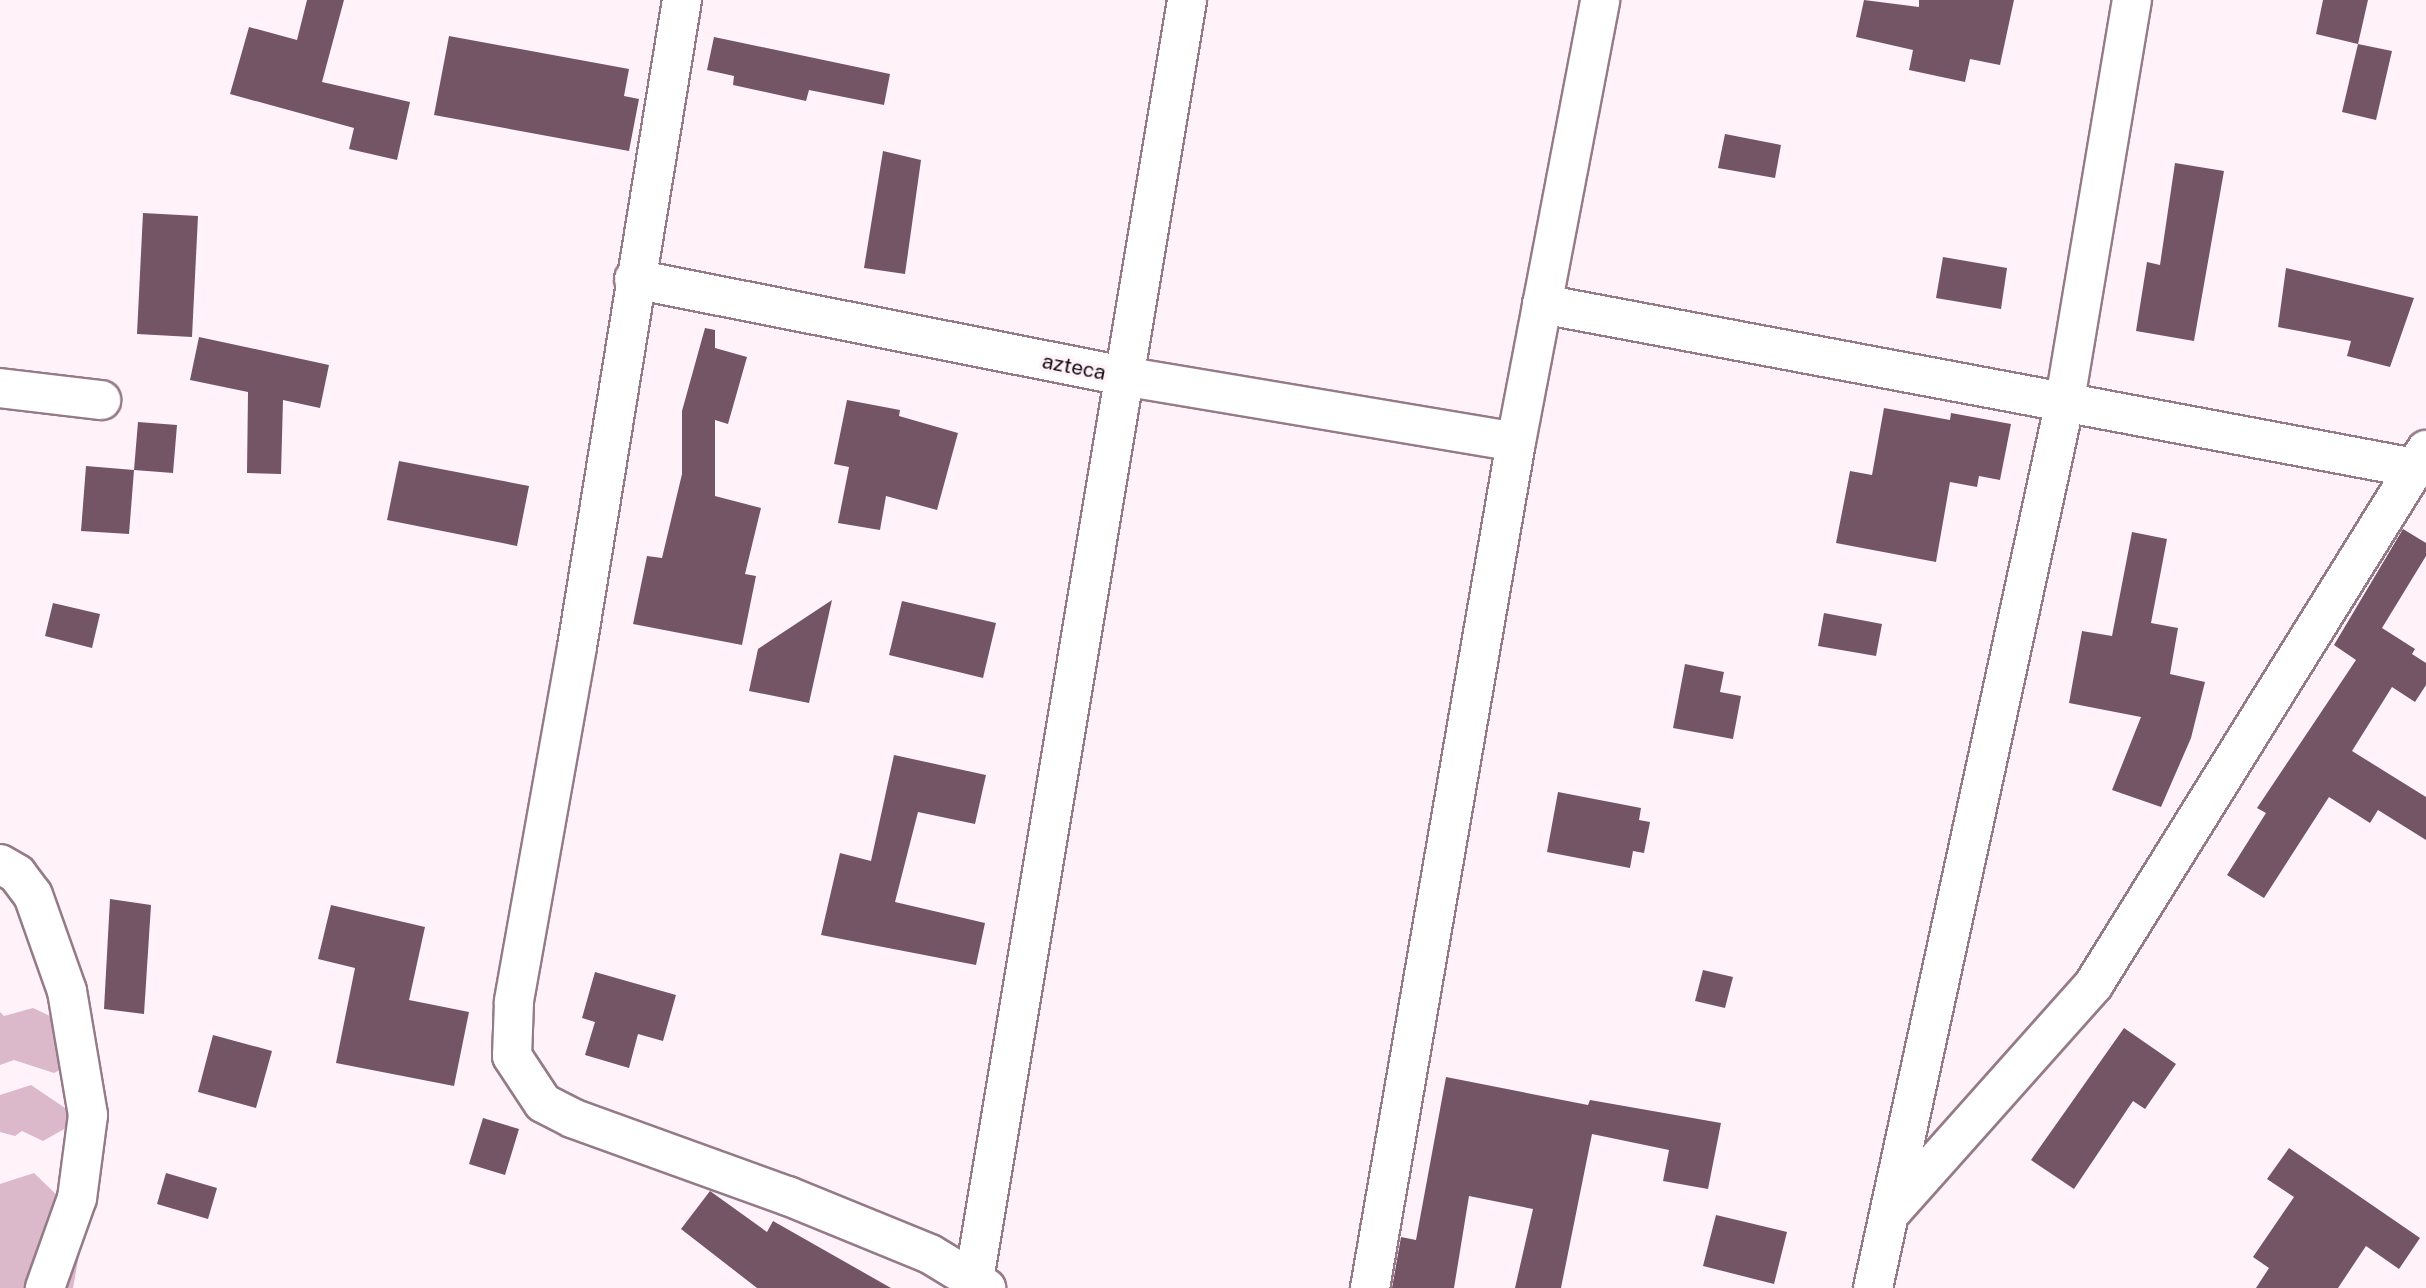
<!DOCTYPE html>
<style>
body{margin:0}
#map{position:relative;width:2426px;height:1288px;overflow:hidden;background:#fff3f9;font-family:"Public Sans",sans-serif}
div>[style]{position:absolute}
.forest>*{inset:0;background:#dbb8ca}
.building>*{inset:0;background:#745565}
.roads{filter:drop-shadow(2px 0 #957b88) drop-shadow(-2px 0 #957b88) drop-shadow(0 2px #957b88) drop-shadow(0 -2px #957b88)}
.minor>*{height:38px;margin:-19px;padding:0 19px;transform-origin:19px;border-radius:19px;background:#fff}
span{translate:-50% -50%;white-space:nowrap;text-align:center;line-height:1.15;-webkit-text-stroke:7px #fff3f9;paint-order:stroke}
.street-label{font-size:21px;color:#140a0f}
</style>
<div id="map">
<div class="forest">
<i style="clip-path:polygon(33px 1008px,67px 1024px,70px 1065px,54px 1073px,14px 1060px,0 1065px,0 1012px,4px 1016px)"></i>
<i style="clip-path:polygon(31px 1085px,68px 1110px,66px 1128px,43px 1141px,22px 1131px,15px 1136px,0 1132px,0 1095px)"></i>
<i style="clip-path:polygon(34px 1173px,67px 1205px,75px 1227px,79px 1255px,73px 1288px,0 1288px,0 1184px)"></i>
</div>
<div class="building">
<i style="clip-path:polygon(307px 0,344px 0,322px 82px,410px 102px,397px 160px,349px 149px,354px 128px,230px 94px,249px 27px,297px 40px)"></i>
<i style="clip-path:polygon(1864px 0,1919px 7px,1919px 0,2014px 0,2000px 65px,1970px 59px,1965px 82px,1909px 70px,1913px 50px,1856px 37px)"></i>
<i style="clip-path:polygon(2323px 0,2368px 0,2358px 44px,2316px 34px)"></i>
<i style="clip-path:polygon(449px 36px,629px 69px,624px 96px,639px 99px,629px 151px,434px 115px)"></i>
<i style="clip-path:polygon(714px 37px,890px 74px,884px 105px,809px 90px,806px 101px,733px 85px,734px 76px,707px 70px)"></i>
<i style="clip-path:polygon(2358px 44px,2392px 51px,2376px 120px,2342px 112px)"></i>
<i style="clip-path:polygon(1725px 134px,1781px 145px,1775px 178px,1718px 168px)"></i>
<i style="clip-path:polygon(883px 151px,921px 160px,905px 274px,864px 268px)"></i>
<i style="clip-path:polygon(2175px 163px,2224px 171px,2194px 341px,2136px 331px,2147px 262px,2160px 265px)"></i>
<i style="clip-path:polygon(143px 213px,198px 216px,192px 337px,137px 334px)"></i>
<i style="clip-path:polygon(1943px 257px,2007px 268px,2001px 309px,1936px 298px)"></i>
<i style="clip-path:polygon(2286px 268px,2414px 298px,2390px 367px,2347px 356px,2351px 341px,2278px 327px)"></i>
<i style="clip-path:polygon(705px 328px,715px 330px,715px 348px,747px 357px,728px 424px,715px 420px,715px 496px,761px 508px,745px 574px,756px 576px,742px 645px,633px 624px,647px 556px,662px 558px,682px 474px,682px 411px)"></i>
<i style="clip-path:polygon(199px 337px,329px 365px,320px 408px,283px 400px,281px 474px,247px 473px,248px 392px,190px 380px)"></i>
<i style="clip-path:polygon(847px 400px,900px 410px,899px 416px,958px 433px,937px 510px,886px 496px,880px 530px,838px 523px,849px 467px,834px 464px)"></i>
<i style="clip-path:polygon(1884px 408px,1950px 420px,1951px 413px,2011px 424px,2000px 480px,1979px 476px,1977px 487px,1950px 482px,1936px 562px,1836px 543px,1850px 471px,1872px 475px)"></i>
<i style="clip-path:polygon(138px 422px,177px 425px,173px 473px,134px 470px)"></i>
<i style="clip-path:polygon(399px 461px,529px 486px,517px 546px,387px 520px)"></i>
<i style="clip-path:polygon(86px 466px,134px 470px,129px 534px,81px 531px)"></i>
<i style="clip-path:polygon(2403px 529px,2426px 543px,2426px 556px,2382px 628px,2415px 649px,2412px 654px,2426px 663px,2426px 685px,2415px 702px,2392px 687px,2352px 751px,2426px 797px,2426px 840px,2378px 810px,2370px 823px,2329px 797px,2264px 898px,2227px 875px,2266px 813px,2257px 808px,2356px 660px,2334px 645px)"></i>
<i style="clip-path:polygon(2132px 532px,2167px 539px,2151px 623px,2178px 628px,2170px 674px,2205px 682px,2191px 738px,2161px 807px,2112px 790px,2141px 717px,2069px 703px,2082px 631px,2112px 636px)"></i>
<i style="clip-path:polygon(832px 600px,809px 703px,749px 691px,758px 649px)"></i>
<i style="clip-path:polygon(902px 601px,996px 623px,983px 678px,889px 655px)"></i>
<i style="clip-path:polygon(53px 603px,100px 614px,92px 648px,45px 636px)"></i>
<i style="clip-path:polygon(1824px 613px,1882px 624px,1876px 656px,1818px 646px)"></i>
<i style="clip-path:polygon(1685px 664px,1724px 672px,1720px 692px,1741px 696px,1733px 739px,1673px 728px)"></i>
<i style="clip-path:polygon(894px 755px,986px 775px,975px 824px,918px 812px,895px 902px,985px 923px,976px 965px,821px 935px,840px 853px,871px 861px)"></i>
<i style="clip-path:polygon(1558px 792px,1641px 808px,1639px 820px,1650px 822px,1644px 853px,1633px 851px,1630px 868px,1547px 852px)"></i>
<i style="clip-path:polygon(110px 899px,151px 905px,144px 1014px,104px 1009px)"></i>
<i style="clip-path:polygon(331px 905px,425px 927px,409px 1000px,469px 1012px,454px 1086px,336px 1063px,355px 968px,318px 959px)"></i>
<i style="clip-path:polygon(1703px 970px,1733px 977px,1725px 1008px,1695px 1001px)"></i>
<i style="clip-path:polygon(595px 972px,676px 995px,663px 1041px,638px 1034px,629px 1068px,585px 1055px,595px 1022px,582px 1018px)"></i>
<i style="clip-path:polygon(2124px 1028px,2176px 1064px,2145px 1109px,2133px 1101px,2074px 1189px,2031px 1160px)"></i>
<i style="clip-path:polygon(213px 1035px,272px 1051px,256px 1108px,198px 1092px)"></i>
<i style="clip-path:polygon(1446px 1077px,1588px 1105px,1590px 1100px,1721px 1123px,1708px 1189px,1663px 1181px,1669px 1150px,1592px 1134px,1561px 1288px,1515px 1288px,1533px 1209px,1469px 1196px,1454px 1288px,1392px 1288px,1401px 1237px,1416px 1240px)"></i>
<i style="clip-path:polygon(483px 1118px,519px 1129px,505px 1175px,469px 1164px)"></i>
<i style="clip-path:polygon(2289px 1148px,2420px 1238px,2399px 1269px,2366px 1246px,2338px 1288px,2256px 1288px,2269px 1268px,2253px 1257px,2294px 1197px,2267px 1179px)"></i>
<i style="clip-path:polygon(166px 1173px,217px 1188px,208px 1219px,157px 1204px)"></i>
<i style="clip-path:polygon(710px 1191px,767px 1232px,773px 1221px,891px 1288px,757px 1288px,681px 1229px)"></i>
<i style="clip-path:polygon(1716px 1215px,1787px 1232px,1774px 1284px,1703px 1266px)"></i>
</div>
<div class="roads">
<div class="minor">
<i style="left:682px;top:0;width:655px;rotate:99.22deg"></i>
<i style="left:577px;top:647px;width:361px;rotate:100.1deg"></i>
<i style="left:514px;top:1002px;width:54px;rotate:92.1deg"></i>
<i style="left:512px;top:1056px;width:56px;rotate:56.6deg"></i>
<i style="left:543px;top:1103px;width:33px;rotate:27deg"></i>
<i style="left:572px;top:1118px;width:230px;rotate:19.9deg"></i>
<i style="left:788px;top:1196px;width:153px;rotate:22.2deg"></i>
<i style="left:930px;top:1254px;width:66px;rotate:31.3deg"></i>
<i style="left:634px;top:279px;width:498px;rotate:11.2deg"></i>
<i style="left:1122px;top:376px;width:399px;rotate:9.5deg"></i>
<i style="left:1542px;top:304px;width:887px;rotate:10.65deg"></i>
<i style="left:0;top:388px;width:102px;rotate:6.8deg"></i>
<i style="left:0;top:864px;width:20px;rotate:30deg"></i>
<i style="left:17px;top:874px;width:26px;rotate:53deg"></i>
<i style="left:33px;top:895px;width:102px;rotate:70.5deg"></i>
<i style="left:67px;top:991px;width:126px;rotate:80.4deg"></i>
<i style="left:88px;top:1115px;width:84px;rotate:97.5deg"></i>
<i style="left:77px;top:1198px;width:96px;rotate:109.6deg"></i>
<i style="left:1892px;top:1211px;width:304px;rotate:-48.3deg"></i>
<i style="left:2094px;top:984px;width:629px;rotate:-58.13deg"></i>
<i style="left:974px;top:1280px;width:1298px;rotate:-80.55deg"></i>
<i style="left:1370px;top:1288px;width:859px;rotate:-80.21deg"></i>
<i style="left:1516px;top:442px;width:450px;rotate:-79.2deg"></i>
<i style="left:1873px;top:1288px;width:902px;rotate:-77.78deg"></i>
<i style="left:2064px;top:406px;width:412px;rotate:-80.5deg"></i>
</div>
</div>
<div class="street-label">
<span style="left:1074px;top:367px;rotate:11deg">azteca</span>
</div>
</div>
